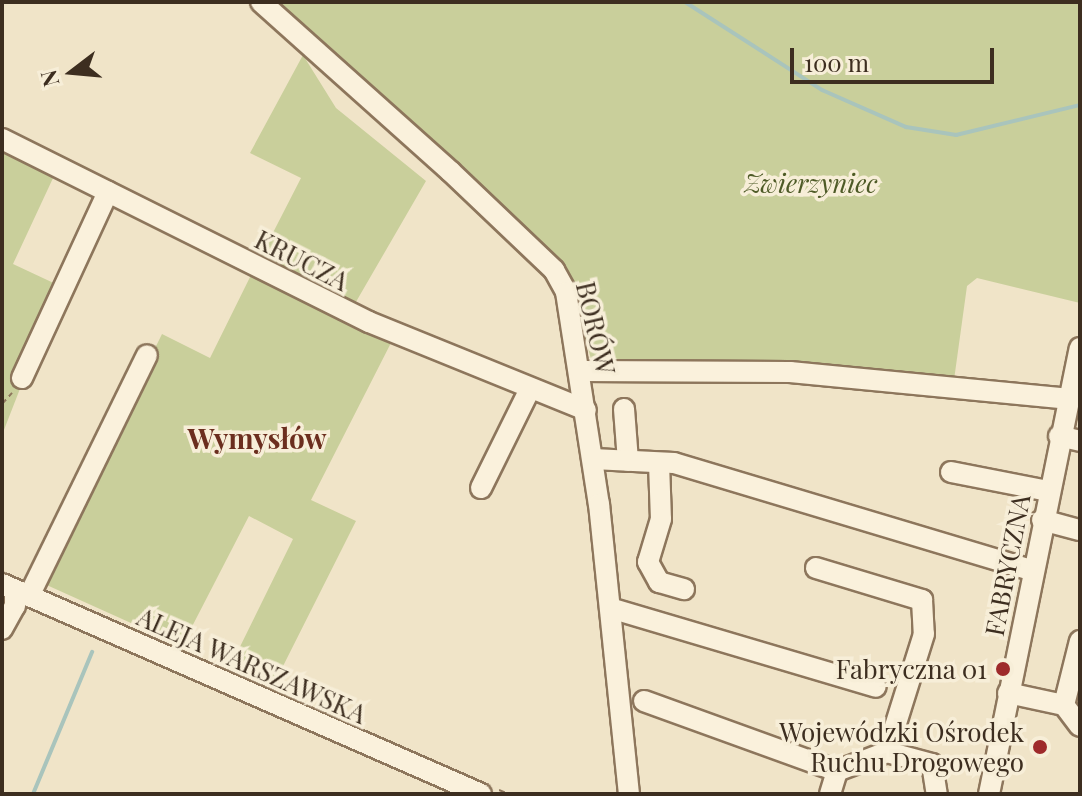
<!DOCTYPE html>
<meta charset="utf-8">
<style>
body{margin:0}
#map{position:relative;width:1082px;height:796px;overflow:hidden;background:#f0e4c8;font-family:"Playfair Display",serif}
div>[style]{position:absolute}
.green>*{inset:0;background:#c9cf9b}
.stream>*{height:4px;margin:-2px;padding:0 2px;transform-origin:2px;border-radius:2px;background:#a9c4bc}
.path>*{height:2px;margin-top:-1px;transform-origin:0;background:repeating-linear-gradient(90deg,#8d765c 0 6px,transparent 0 10px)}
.roads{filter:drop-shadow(2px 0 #8d765c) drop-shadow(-2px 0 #8d765c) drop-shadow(0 2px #8d765c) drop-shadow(0 -2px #8d765c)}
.minor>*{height:20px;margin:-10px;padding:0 10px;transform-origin:10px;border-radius:10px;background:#faf1dc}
.dots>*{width:22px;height:22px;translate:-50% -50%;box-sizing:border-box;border:4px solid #f7eed8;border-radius:50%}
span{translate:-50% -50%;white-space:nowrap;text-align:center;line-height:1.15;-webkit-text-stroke:7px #f7eed8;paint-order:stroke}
.park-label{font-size:26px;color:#4d5a26;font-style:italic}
.street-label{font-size:26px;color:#3d2e20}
.poi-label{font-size:26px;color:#3d2e20}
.right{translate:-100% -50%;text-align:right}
.neighbourhood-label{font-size:28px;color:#6b2e1e;font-weight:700}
.frame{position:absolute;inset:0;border:4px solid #3d2e20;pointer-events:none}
.north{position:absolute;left:32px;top:32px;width:80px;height:80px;-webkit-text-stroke:6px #f7eed8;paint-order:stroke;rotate:254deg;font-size:22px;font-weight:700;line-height:32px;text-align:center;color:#3d2e20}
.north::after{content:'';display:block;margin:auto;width:28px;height:36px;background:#3d2e20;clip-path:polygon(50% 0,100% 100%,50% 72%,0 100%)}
.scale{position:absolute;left:790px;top:48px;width:204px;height:36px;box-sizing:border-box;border:4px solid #3d2e20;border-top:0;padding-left:10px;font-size:24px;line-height:28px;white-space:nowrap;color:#3d2e20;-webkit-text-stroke:6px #f7eed8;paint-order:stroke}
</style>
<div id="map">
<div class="green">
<i style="clip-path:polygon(271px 2px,1080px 2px,1080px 303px,977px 278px,967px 286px,954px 380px,591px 359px,568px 276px)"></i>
<i style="clip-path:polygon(303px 55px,336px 108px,426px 181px,353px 307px,259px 260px,301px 178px,250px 153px)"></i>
<i style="clip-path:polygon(2px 152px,54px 176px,13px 264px,60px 286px,2px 435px)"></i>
<i style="clip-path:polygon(254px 269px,394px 337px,311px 500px,356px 521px,274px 684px,230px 667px,293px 539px,249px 516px,182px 646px,40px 582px,162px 334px,210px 358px)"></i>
</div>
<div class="stream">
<i style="left:685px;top:2px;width:163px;rotate:32.7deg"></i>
<i style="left:822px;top:90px;width:92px;rotate:23.8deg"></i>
<i style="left:906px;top:127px;width:51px;rotate:9.1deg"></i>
<i style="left:956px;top:135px;width:128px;rotate:-13.6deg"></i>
<i style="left:33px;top:794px;width:154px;rotate:-67.4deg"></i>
</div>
<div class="path">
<i style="left:2px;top:404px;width:15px;rotate:-48deg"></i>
<i style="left:499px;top:790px;width:11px;rotate:22deg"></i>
</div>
<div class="roads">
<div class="minor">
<i style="left:261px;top:2px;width:254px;rotate:41.8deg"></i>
<i style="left:450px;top:171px;width:144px;rotate:43.6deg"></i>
<i style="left:554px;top:270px;width:25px;rotate:61deg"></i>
<i style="left:566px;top:292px;width:215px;rotate:81.2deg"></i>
<i style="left:599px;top:504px;width:292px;rotate:84.1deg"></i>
<i style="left:2px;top:139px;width:410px;rotate:26.5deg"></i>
<i style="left:369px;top:322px;width:234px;rotate:22.1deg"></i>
<i style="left:581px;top:371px;width:209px;rotate:0.3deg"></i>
<i style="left:790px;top:372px;width:279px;rotate:5.5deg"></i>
<i style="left:22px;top:378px;width:205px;rotate:-65.2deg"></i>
<i style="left:624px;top:409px;width:52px;rotate:85.6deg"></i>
<i style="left:1059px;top:436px;width:22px;rotate:13deg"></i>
<i style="left:593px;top:459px;width:81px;rotate:2.8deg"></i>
<i style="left:674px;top:463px;width:373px;rotate:16.7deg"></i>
<i style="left:659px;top:463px;width:56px;rotate:88deg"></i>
<i style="left:661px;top:519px;width:45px;rotate:106.8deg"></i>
<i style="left:648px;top:562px;width:23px;rotate:61deg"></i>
<i style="left:659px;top:582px;width:26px;rotate:16deg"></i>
<i style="left:951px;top:472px;width:99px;rotate:11.1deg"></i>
<i style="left:481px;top:488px;width:110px;rotate:-63.7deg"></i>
<i style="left:1042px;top:520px;width:39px;rotate:15deg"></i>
<i style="left:816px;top:568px;width:111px;rotate:16.8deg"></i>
<i style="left:922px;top:600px;width:34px;rotate:87deg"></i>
<i style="left:924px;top:634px;width:124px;rotate:107.4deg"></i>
<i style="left:887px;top:752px;width:47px;rotate:14.9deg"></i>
<i style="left:932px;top:764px;width:30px;rotate:81deg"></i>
<i style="left:2px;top:584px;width:523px;rotate:23.67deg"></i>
<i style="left:29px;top:596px;width:268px;rotate:-63.9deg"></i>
<i style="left:610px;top:608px;width:277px;rotate:16.5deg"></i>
<i style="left:2px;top:629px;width:26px;rotate:-61deg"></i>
<i style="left:15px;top:606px;width:16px;rotate:-90deg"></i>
<i style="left:1008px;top:693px;width:57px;rotate:12.1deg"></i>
<i style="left:1064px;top:705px;width:26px;rotate:53deg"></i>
<i style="left:644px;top:701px;width:205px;rotate:19.9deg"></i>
<i style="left:1064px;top:705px;width:66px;rotate:-76deg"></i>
<i style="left:830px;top:794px;width:24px;rotate:-73deg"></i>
<i style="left:837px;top:771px;width:53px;rotate:-20.8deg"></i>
<i style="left:989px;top:794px;width:455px;rotate:-78.5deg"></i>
</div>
</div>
<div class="dots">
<i style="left:1003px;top:669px;background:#9e2a2b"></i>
<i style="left:1040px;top:747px;background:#9e2a2b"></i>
</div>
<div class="park-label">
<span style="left:811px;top:183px">Zwierzyniec</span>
</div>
<div class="street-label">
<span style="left:302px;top:260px;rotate:27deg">KRUCZA</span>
<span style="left:596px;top:328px;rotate:77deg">BORÓW</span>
<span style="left:1007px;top:565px;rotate:-79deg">FABRYCZNA</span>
<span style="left:252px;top:665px;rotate:24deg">ALEJA WARSZAWSKA</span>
</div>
<div class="poi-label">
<span class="right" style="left:987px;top:669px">Fabryczna 01</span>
<span class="right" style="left:1024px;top:747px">Wojewódzki Ośrodek<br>Ruchu Drogowego</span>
</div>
<div class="neighbourhood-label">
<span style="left:257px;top:438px">Wymysłów</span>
</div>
<div class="frame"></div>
<div class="north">N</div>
<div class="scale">100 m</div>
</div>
